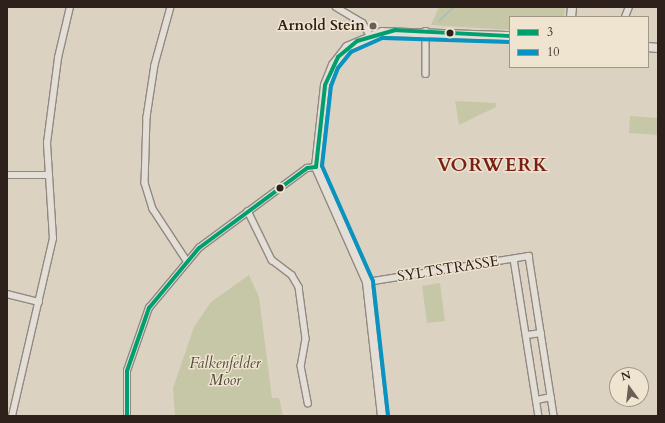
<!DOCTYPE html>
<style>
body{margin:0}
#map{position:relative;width:665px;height:423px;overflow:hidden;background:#dcd2c2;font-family:Cardo,serif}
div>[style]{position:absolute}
.green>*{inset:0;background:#c5c7a7}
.stream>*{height:1.5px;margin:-0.75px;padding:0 0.75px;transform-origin:0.75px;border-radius:0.75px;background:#acc0b3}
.roads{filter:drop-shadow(1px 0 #918980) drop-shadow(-1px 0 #918980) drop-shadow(0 1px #918980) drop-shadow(0 -1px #918980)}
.street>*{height:5.5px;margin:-2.75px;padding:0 2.75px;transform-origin:2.75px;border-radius:2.75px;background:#e4dfd6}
.secondary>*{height:8px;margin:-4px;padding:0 4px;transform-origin:4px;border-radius:4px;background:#e4dfd6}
.bus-1>*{height:4px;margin:-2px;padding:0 2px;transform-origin:2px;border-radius:2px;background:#009f6f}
.bus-2>*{height:4px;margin:-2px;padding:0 2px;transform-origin:2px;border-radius:2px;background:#0993c0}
.dots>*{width:11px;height:11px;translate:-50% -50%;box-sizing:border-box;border:2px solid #efe4d0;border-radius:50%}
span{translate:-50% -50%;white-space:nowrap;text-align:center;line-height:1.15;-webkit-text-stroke:3px #efe4d0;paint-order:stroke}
.poi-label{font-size:15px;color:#2e201a;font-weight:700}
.right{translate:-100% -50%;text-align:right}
.street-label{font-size:15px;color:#2e201a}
.park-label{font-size:15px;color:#4f4838;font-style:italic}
.district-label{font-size:19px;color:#7a1f14;font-weight:700;letter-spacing:1px}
.frame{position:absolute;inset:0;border:8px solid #2e201a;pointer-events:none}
.legend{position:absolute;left:509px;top:16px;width:140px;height:52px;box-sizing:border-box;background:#efe4d0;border:1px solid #a29687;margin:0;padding:5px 7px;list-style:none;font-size:12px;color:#2e201a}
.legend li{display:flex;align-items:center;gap:8px;height:20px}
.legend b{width:20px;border:1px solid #a29687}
.north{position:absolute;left:609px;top:367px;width:40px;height:40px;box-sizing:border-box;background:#efe4d0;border:1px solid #a29687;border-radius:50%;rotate:345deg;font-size:11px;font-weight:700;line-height:16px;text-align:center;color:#2e201a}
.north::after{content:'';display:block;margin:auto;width:14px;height:18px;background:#6b5e55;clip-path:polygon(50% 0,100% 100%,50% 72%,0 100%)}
</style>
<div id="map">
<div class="green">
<i style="clip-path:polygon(439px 7px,565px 7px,564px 17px,510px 17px,510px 30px,431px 25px)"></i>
<i style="clip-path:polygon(455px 101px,496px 103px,496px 107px,459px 125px)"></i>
<i style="clip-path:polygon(630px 116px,658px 118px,658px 135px,629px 133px)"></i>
<i style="clip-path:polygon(249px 275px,259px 297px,272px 398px,279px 398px,283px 416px,175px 416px,173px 388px,194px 327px,211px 302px)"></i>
<i style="clip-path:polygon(440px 283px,445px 321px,427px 323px,422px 286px)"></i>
</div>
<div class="stream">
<i style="left:439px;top:21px;width:21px;rotate:-43deg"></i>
</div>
<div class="roads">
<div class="street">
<i style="left:171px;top:7px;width:60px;rotate:105.4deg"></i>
<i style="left:155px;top:65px;width:53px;rotate:98.7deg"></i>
<i style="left:147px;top:117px;width:66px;rotate:91.7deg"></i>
<i style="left:145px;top:183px;width:27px;rotate:73deg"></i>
<i style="left:153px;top:209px;width:62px;rotate:56.8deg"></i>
<i style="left:336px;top:7px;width:31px;rotate:31deg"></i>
<i style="left:363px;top:23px;width:14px;rotate:60deg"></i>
<i style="left:625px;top:17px;width:11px;rotate:-68deg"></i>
<i style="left:426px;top:31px;width:43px;rotate:90deg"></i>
<i style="left:7px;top:175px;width:41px"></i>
<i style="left:248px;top:211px;width:55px;rotate:63.9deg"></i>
<i style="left:272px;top:260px;width:25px;rotate:37deg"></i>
<i style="left:292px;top:275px;width:14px;rotate:60deg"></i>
<i style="left:299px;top:287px;width:52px;rotate:82.3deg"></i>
<i style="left:306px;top:339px;width:27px;rotate:100deg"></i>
<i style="left:301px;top:366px;width:38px;rotate:79deg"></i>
<i style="left:514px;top:259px;width:159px;rotate:81deg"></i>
<i style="left:367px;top:282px;width:164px;rotate:-9.1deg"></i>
<i style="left:529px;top:256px;width:162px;rotate:81.1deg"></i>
<i style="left:7px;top:294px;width:33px;rotate:14deg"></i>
<i style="left:527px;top:335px;width:14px;rotate:-8deg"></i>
<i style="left:537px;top:400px;width:14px;rotate:-12deg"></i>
<i style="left:12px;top:416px;width:182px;rotate:-77deg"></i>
<i style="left:53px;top:239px;width:96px;rotate:-93.6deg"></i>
<i style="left:47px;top:143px;width:86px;rotate:-82.6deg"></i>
<i style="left:58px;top:58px;width:52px;rotate:-76.8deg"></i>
<i style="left:127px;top:416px;width:45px;rotate:-90deg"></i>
<i style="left:127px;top:371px;width:67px;rotate:-70.8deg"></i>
<i style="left:149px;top:308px;width:78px;rotate:-50.2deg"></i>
<i style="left:199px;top:248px;width:134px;rotate:-36.5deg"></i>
<i style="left:307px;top:168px;width:9px;rotate:-6deg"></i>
</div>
<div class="secondary">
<i style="left:571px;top:17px;width:10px;rotate:-84deg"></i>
<i style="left:648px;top:47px;width:10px;rotate:6deg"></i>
<i style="left:382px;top:416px;width:135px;rotate:-96.4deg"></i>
<i style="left:367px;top:282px;width:126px;rotate:-113.9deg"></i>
<i style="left:316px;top:167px;width:82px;rotate:-83.7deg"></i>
<i style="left:325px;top:85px;width:22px;rotate:-68deg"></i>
<i style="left:333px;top:65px;width:23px;rotate:-52deg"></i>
<i style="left:347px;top:47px;width:38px;rotate:-23deg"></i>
<i style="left:382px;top:32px;width:128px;rotate:1.8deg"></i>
</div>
</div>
<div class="bus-1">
<i style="left:316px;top:167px;width:82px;rotate:-83.7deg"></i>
<i style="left:325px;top:85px;width:31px;rotate:-65deg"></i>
<i style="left:338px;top:57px;width:25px;rotate:-40deg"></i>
<i style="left:357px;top:41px;width:40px;rotate:-16deg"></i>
<i style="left:395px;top:30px;width:115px;rotate:3deg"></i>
<i style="left:127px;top:416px;width:45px;rotate:-90deg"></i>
<i style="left:127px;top:371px;width:67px;rotate:-70.8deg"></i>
<i style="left:149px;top:308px;width:78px;rotate:-50.2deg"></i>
<i style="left:199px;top:248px;width:134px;rotate:-36.5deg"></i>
<i style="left:307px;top:168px;width:9px;rotate:-6deg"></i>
</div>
<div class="bus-2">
<i style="left:388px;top:415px;width:135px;rotate:-96.4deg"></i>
<i style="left:373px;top:281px;width:126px;rotate:-113.9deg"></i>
<i style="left:322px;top:166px;width:81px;rotate:-83.6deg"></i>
<i style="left:331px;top:86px;width:19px;rotate:-69deg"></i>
<i style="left:338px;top:68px;width:21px;rotate:-51deg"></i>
<i style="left:351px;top:52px;width:35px;rotate:-24deg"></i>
<i style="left:383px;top:38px;width:127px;rotate:1.8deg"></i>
</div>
<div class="dots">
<i style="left:373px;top:26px;background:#6b5e55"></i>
<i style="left:450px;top:33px;background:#2e201a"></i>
<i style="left:280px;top:188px;background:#2e201a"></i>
</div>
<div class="poi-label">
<span class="right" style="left:365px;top:26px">Arnold Stein</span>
</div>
<div class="street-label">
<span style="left:448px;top:269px;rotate:-9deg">SYLTSTRASSE</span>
</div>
<div class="park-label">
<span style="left:225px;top:372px">Falkenfelder<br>Moor</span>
</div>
<div class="district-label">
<span style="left:493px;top:166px">VORWERK</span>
</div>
<div class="frame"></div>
<ul class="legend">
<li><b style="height:5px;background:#009f6f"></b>3</li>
<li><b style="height:5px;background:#0993c0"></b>10</li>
</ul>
<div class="north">N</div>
</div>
